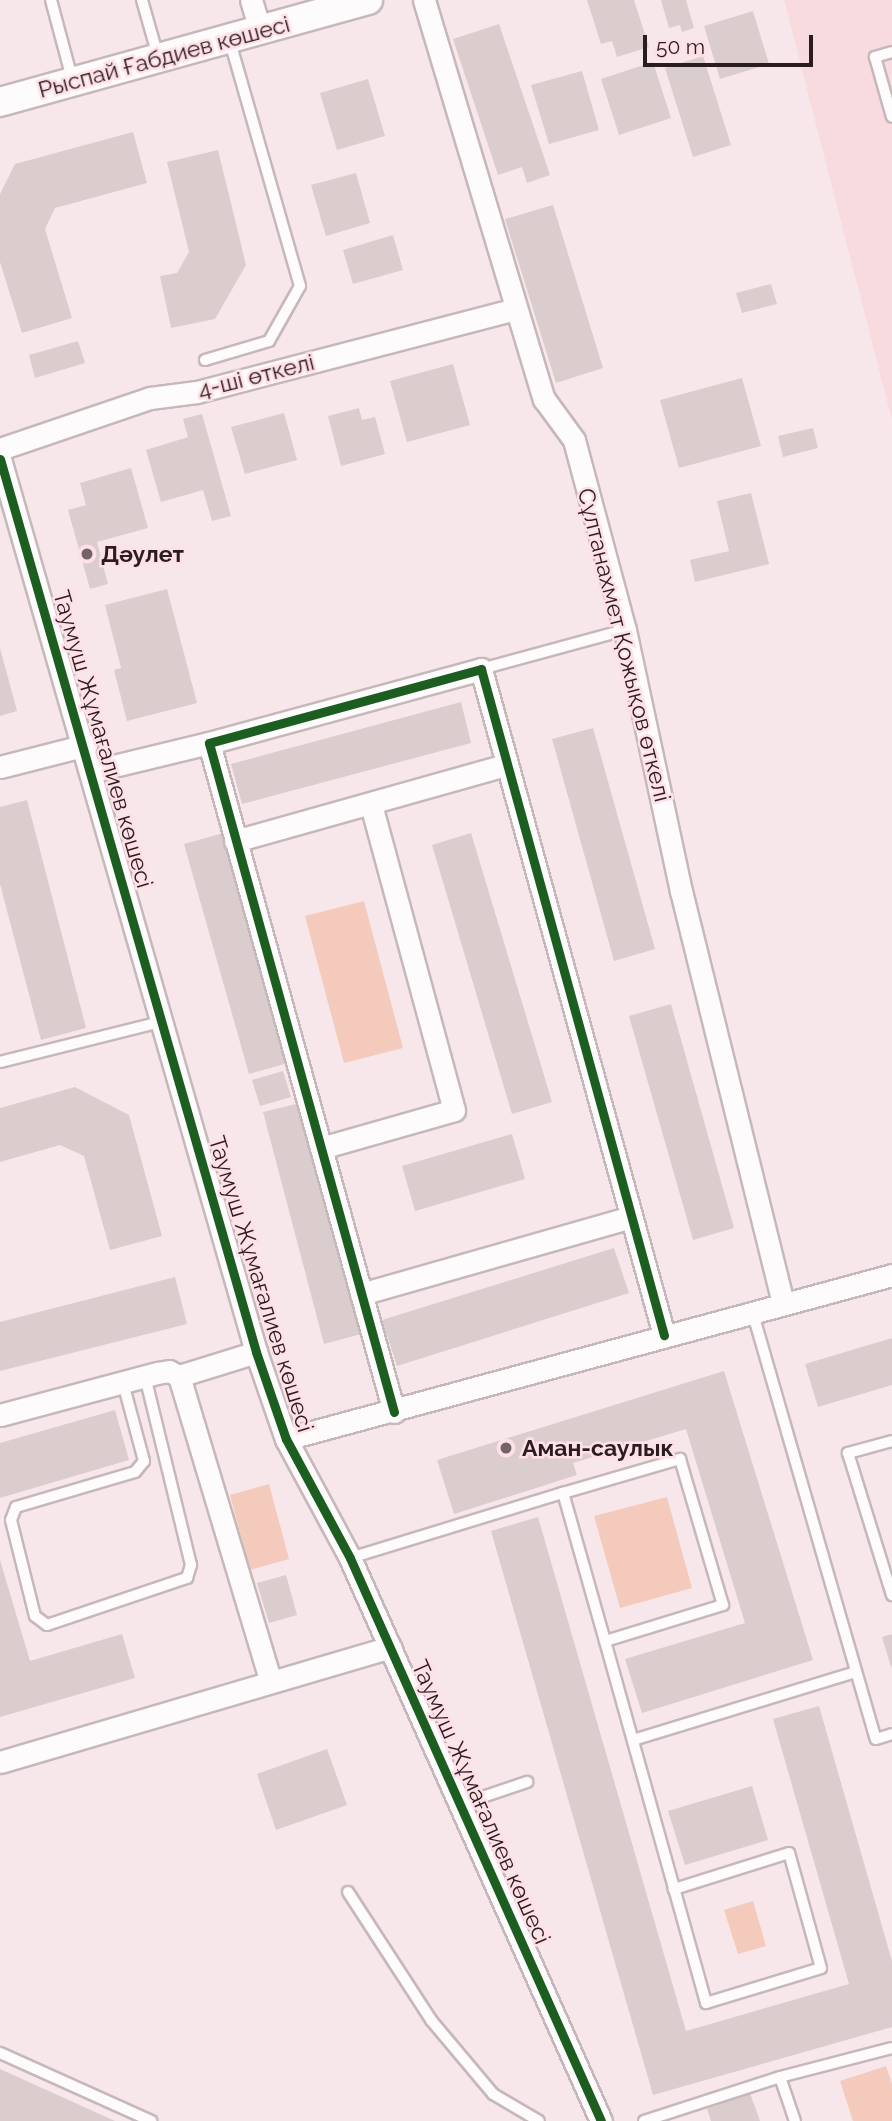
<!DOCTYPE html>
<meta charset="utf-8">
<style>
body{margin:0}
#map{position:relative;width:892px;height:2121px;overflow:hidden;background:#f8e7ea;font-family:Raleway,sans-serif}
div>[style]{position:absolute}
.built>*{inset:0;background:#f7dbdf}
.green>*{inset:0;background:#f4cabd}
.building>*{inset:0;background:#dbcccd}
.roads{filter:drop-shadow(2px 0 #c6b8ba) drop-shadow(-2px 0 #c6b8ba) drop-shadow(0 2px #c6b8ba) drop-shadow(0 -2px #c6b8ba)}
.service>*{height:10px;margin:-5px;padding:0 5px;transform-origin:5px;border-radius:5px;background:#fefbfc}
.minor>*{height:21px;margin:-10.5px;padding:0 10.5px;transform-origin:10.5px;border-radius:10.5px;background:#fefbfc}
.tertiary>*{height:28px;margin:-14px;padding:0 14px;transform-origin:14px;border-radius:14px;background:#fefbfc}
.cycleway>*{height:9px;margin:-4.5px;padding:0 4.5px;transform-origin:4.5px;border-radius:4.5px;background:#1b5e20}
.dots>*{width:19px;height:19px;translate:-50% -50%;box-sizing:border-box;border:4px solid #ffe0e6;border-radius:50%}
span{translate:-50% -50%;white-space:nowrap;text-align:center;line-height:1.15;-webkit-text-stroke:5px #ffe0e6;paint-order:stroke}
.street-label{font-size:23px;color:#2a1d1f}
.poi-label{font-size:23px;color:#2a1d1f;font-weight:700}
.left{translate:0 -50%;text-align:left}
.scale{position:absolute;left:643px;top:35px;width:170px;height:32px;box-sizing:border-box;border:4px solid #2a1d1f;border-top:0;padding-left:9px;font-size:21px;line-height:24px;white-space:nowrap;color:#2a1d1f;-webkit-text-stroke:5px #ffe0e6;paint-order:stroke}
</style>
<div id="map">
<div class="built">
<i style="clip-path:polygon(784px 0,892px 0,892px 420px)"></i>
</div>
<div class="green">
<i style="clip-path:polygon(364px 901px,403px 1048px,344px 1063px,305px 916px)"></i>
<i style="clip-path:polygon(269px 1484px,289px 1559px,250px 1570px,230px 1495px)"></i>
<i style="clip-path:polygon(667px 1497px,692px 1588px,620px 1608px,594px 1516px)"></i>
<i style="clip-path:polygon(753px 1901px,766px 1946px,738px 1954px,724px 1910px)"></i>
<i style="clip-path:polygon(886px 2066px,892px 2084px,892px 2121px,853px 2121px,840px 2081px)"></i>
</div>
<div class="building">
<i style="clip-path:polygon(587px 0,634px 0,649px 47px,617px 57px,612px 41px,601px 44px)"></i>
<i style="clip-path:polygon(661px 0,686px 0,694px 28px,682px 32px,680px 25px,669px 28px)"></i>
<i style="clip-path:polygon(753px 11px,769px 64px,720px 79px,704px 26px)"></i>
<i style="clip-path:polygon(499px 24px,550px 175px,527px 183px,522px 167px,498px 175px,453px 39px)"></i>
<i style="clip-path:polygon(703px 56px,731px 145px,693px 157px,665px 68px)"></i>
<i style="clip-path:polygon(653px 62px,671px 118px,619px 135px,601px 79px)"></i>
<i style="clip-path:polygon(582px 71px,599px 130px,549px 144px,531px 85px)"></i>
<i style="clip-path:polygon(368px 79px,385px 136px,337px 150px,320px 93px)"></i>
<i style="clip-path:polygon(133px 132px,147px 183px,55px 208px,45px 229px,72px 318px,22px 333px,0 262px,0 194px,15px 164px)"></i>
<i style="clip-path:polygon(218px 150px,246px 265px,215px 319px,171px 328px,160px 276px,177px 273px,189px 252px,167px 162px)"></i>
<i style="clip-path:polygon(356px 173px,370px 223px,326px 236px,311px 185px)"></i>
<i style="clip-path:polygon(553px 205px,603px 368px,556px 383px,505px 219px)"></i>
<i style="clip-path:polygon(393px 235px,403px 270px,353px 284px,343px 250px)"></i>
<i style="clip-path:polygon(771px 284px,777px 304px,742px 313px,736px 293px)"></i>
<i style="clip-path:polygon(78px 341px,85px 363px,35px 378px,29px 355px)"></i>
<i style="clip-path:polygon(453px 364px,470px 425px,407px 442px,390px 381px)"></i>
<i style="clip-path:polygon(742px 378px,761px 446px,679px 468px,660px 400px)"></i>
<i style="clip-path:polygon(359px 408px,362px 420px,375px 417px,385px 454px,341px 466px,328px 416px)"></i>
<i style="clip-path:polygon(284px 413px,297px 460px,245px 474px,231px 427px)"></i>
<i style="clip-path:polygon(202px 414px,231px 516px,212px 521px,203px 490px,161px 502px,146px 450px,188px 437px,183px 419px)"></i>
<i style="clip-path:polygon(813px 428px,818px 448px,783px 457px,778px 436px)"></i>
<i style="clip-path:polygon(131px 468px,148px 528px,97px 542px,108px 584px,90px 589px,68px 510px,86px 505px,80px 483px)"></i>
<i style="clip-path:polygon(751px 493px,769px 564px,695px 582px,690px 560px,729px 551px,717px 501px)"></i>
<i style="clip-path:polygon(167px 589px,197px 703px,127px 721px,114px 670px,121px 668px,105px 605px)"></i>
<i style="clip-path:polygon(0 648px,17px 711px,0 716px)"></i>
<i style="clip-path:polygon(461px 702px,471px 743px,242px 804px,231px 764px)"></i>
<i style="clip-path:polygon(593px 728px,655px 949px,614px 961px,552px 739px)"></i>
<i style="clip-path:polygon(27px 800px,86px 1028px,41px 1040px,0 884px,0 807px)"></i>
<i style="clip-path:polygon(227px 832px,292px 1062px,249px 1074px,184px 844px)"></i>
<i style="clip-path:polygon(471px 833px,552px 1102px,512px 1114px,432px 845px)"></i>
<i style="clip-path:polygon(671px 1004px,734px 1228px,693px 1240px,629px 1016px)"></i>
<i style="clip-path:polygon(283px 1071px,291px 1097px,260px 1106px,252px 1080px)"></i>
<i style="clip-path:polygon(75px 1087px,129px 1115px,162px 1236px,110px 1250px,84px 1156px,60px 1145px,0 1162px,0 1108px)"></i>
<i style="clip-path:polygon(304px 1102px,365px 1333px,324px 1344px,263px 1112px)"></i>
<i style="clip-path:polygon(512px 1134px,525px 1179px,415px 1211px,402px 1166px)"></i>
<i style="clip-path:polygon(614px 1248px,629px 1293px,397px 1366px,382px 1320px)"></i>
<i style="clip-path:polygon(175px 1277px,187px 1324px,0 1371px,0 1322px)"></i>
<i style="clip-path:polygon(892px 1338px,892px 1385px,818px 1407px,805px 1364px)"></i>
<i style="clip-path:polygon(724px 1371px,813px 1660px,642px 1713px,625px 1659px,745px 1623px,686px 1429px,573px 1463px,577px 1475px,454px 1514px,437px 1460px)"></i>
<i style="clip-path:polygon(115px 1410px,129px 1460px,0 1498px,0 1443px)"></i>
<i style="clip-path:polygon(538px 1517px,686px 2031px,849px 1984px,773px 1719px,819px 1706px,892px 1961px,892px 2027px,653px 2095px,491px 1531px)"></i>
<i style="clip-path:polygon(0 1560px,30px 1661px,122px 1634px,135px 1678px,0 1717px)"></i>
<i style="clip-path:polygon(286px 1575px,297px 1615px,269px 1623px,257px 1583px)"></i>
<i style="clip-path:polygon(892px 1634px,892px 1667px,891px 1667px,882px 1637px)"></i>
<i style="clip-path:polygon(327px 1749px,347px 1805px,276px 1830px,257px 1774px)"></i>
<i style="clip-path:polygon(752px 1786px,768px 1840px,685px 1865px,668px 1811px)"></i>
<i style="clip-path:polygon(0 2069px,115px 2121px,0 2121px)"></i>
<i style="clip-path:polygon(750px 2093px,760px 2121px,711px 2121px,707px 2109px)"></i>
</div>
<div class="roads">
<div class="service">
<i style="left:51px;top:0;width:85px;rotate:75deg"></i>
<i style="left:142px;top:0;width:58px;rotate:74.1deg"></i>
<i style="left:892px;top:52px;width:18px;rotate:164deg"></i>
<i style="left:875px;top:57px;width:62px;rotate:74.2deg"></i>
<i style="left:205px;top:360px;width:67px;rotate:-16.5deg"></i>
<i style="left:269px;top:341px;width:63px;rotate:-60.6deg"></i>
<i style="left:300px;top:286px;width:257px;rotate:-106deg"></i>
<i style="left:481px;top:669px;width:149px;rotate:-15.2deg"></i>
<i style="left:0;top:1062px;width:169px;rotate:-14deg"></i>
<i style="left:753px;top:1314px;width:442px;rotate:73.9deg"></i>
<i style="left:876px;top:1739px;width:17px;rotate:-17deg"></i>
<i style="left:123px;top:1383px;width:81px;rotate:74.9deg"></i>
<i style="left:144px;top:1461px;width:14px;rotate:129deg"></i>
<i style="left:135px;top:1472px;width:124px;rotate:163.6deg"></i>
<i style="left:16px;top:1507px;width:14px;rotate:111deg"></i>
<i style="left:11px;top:1520px;width:99px;rotate:76deg"></i>
<i style="left:35px;top:1616px;width:15px;rotate:37deg"></i>
<i style="left:47px;top:1625px;width:148px;rotate:-18.6deg"></i>
<i style="left:187px;top:1578px;width:14px;rotate:-73deg"></i>
<i style="left:191px;top:1565px;width:194px;rotate:-103.7deg"></i>
<i style="left:892px;top:1441px;width:46px;rotate:164.7deg"></i>
<i style="left:848px;top:1453px;width:149px;rotate:72.8deg"></i>
<i style="left:350px;top:1558px;width:223px;rotate:-17deg"></i>
<i style="left:563px;top:1493px;width:122px;rotate:-16.2deg"></i>
<i style="left:680px;top:1459px;width:152px;rotate:73.6deg"></i>
<i style="left:723px;top:1605px;width:123px;rotate:163deg"></i>
<i style="left:605px;top:1641px;width:154px;rotate:-105.8deg"></i>
<i style="left:605px;top:1641px;width:376px;rotate:74.4deg"></i>
<i style="left:706px;top:2003px;width:120px;rotate:-16.9deg"></i>
<i style="left:821px;top:1968px;width:119px;rotate:-105.5deg"></i>
<i style="left:789px;top:1853px;width:121px;rotate:162.6deg"></i>
<i style="left:633px;top:1740px;width:233px;rotate:-17deg"></i>
<i style="left:462px;top:1804px;width:69px;rotate:-18.7deg"></i>
<i style="left:348px;top:1892px;width:153px;rotate:57deg"></i>
<i style="left:431px;top:2020px;width:97px;rotate:50deg"></i>
<i style="left:493px;top:2094px;width:53px;rotate:30.4deg"></i>
<i style="left:0;top:2053px;width:166px;rotate:24.2deg"></i>
<i style="left:780px;top:2077px;width:116px;rotate:-14.5deg"></i>
<i style="left:644px;top:2121px;width:143px;rotate:-17.9deg"></i>
<i style="left:780px;top:2077px;width:46px;rotate:71.2deg"></i>
</div>
<div class="minor">
<i style="left:251px;top:0;width:31px;rotate:73deg"></i>
<i style="left:424px;top:0;width:417px;rotate:73.3deg"></i>
<i style="left:544px;top:399px;width:51px;rotate:53.8deg"></i>
<i style="left:574px;top:440px;width:197px;rotate:75deg"></i>
<i style="left:625px;top:630px;width:267px;rotate:77.9deg"></i>
<i style="left:681px;top:891px;width:425px;rotate:76.1deg"></i>
<i style="left:0;top:449px;width:158px;rotate:-18.8deg"></i>
<i style="left:150px;top:398px;width:47px;rotate:-7.3deg"></i>
<i style="left:197px;top:392px;width:329px;rotate:-14.6deg"></i>
<i style="left:0;top:459px;width:929px;rotate:74deg"></i>
<i style="left:256px;top:1352px;width:92px;rotate:71deg"></i>
<i style="left:286px;top:1439px;width:135px;rotate:61.7deg"></i>
<i style="left:350px;top:1558px;width:616px;rotate:65.97deg"></i>
<i style="left:0;top:767px;width:89px;rotate:-14.3deg"></i>
<i style="left:93px;top:771px;width:119px;rotate:-13.6deg"></i>
<i style="left:235px;top:841px;width:280px;rotate:-15.7deg"></i>
<i style="left:321px;top:1148px;width:138px;rotate:-15.9deg"></i>
<i style="left:454px;top:1110px;width:316px;rotate:-105.2deg"></i>
<i style="left:361px;top:1294px;width:281px;rotate:-15.9deg"></i>
<i style="left:179px;top:1376px;width:81px;rotate:-17.3deg"></i>
<i style="left:394px;top:1412px;width:694px;rotate:-105.46deg"></i>
<i style="left:209px;top:743px;width:282px;rotate:-15.2deg"></i>
<i style="left:481px;top:669px;width:691px;rotate:74.64deg"></i>
<i style="left:0;top:1415px;width:163px;rotate:-15deg"></i>
<i style="left:157px;top:1373px;width:12px;rotate:-9deg"></i>
<i style="left:169px;top:1371px;width:11px;rotate:27deg"></i>
<i style="left:179px;top:1376px;width:316px;rotate:73.3deg"></i>
<i style="left:286px;top:1439px;width:628px;rotate:-15.14deg"></i>
<i style="left:0;top:1762px;width:407px;rotate:-16.4deg"></i>
</div>
<div class="tertiary">
<i style="left:0;top:102px;width:382px;rotate:-15.5deg"></i>
</div>
</div>
<div class="cycleway">
<i style="left:0;top:459px;width:929px;rotate:74deg"></i>
<i style="left:256px;top:1352px;width:92px;rotate:71deg"></i>
<i style="left:286px;top:1439px;width:135px;rotate:61.7deg"></i>
<i style="left:350px;top:1558px;width:616px;rotate:65.97deg"></i>
<i style="left:394px;top:1412px;width:694px;rotate:-105.46deg"></i>
<i style="left:209px;top:743px;width:282px;rotate:-15.2deg"></i>
<i style="left:481px;top:669px;width:691px;rotate:74.64deg"></i>
</div>
<div class="dots">
<i style="left:87px;top:554px;background:#726466"></i>
<i style="left:506px;top:1448px;background:#726466"></i>
</div>
<div class="street-label">
<span style="left:164px;top:57px;rotate:-15deg">Рыспай Ғабдиев көшесі</span>
<span style="left:256px;top:376px;rotate:-14deg">4-ші өткелі</span>
<span style="left:624px;top:645px;rotate:76deg">Сұлтанахмет Қожықов өткелі</span>
<span style="left:103px;top:739px;rotate:74deg">Таумуш Жұмағалиев көшесі</span>
<span style="left:261px;top:1284px;rotate:73deg">Таумуш Жұмағалиев көшесі</span>
<span style="left:481px;top:1802px;rotate:66deg">Таумуш Жұмағалиев көшесі</span>
</div>
<div class="poi-label">
<span class="left" style="left:101px;top:554px">Дәулет</span>
<span class="left" style="left:522px;top:1448px">Аман-саулык</span>
</div>
<div class="scale">50 m</div>
</div>
